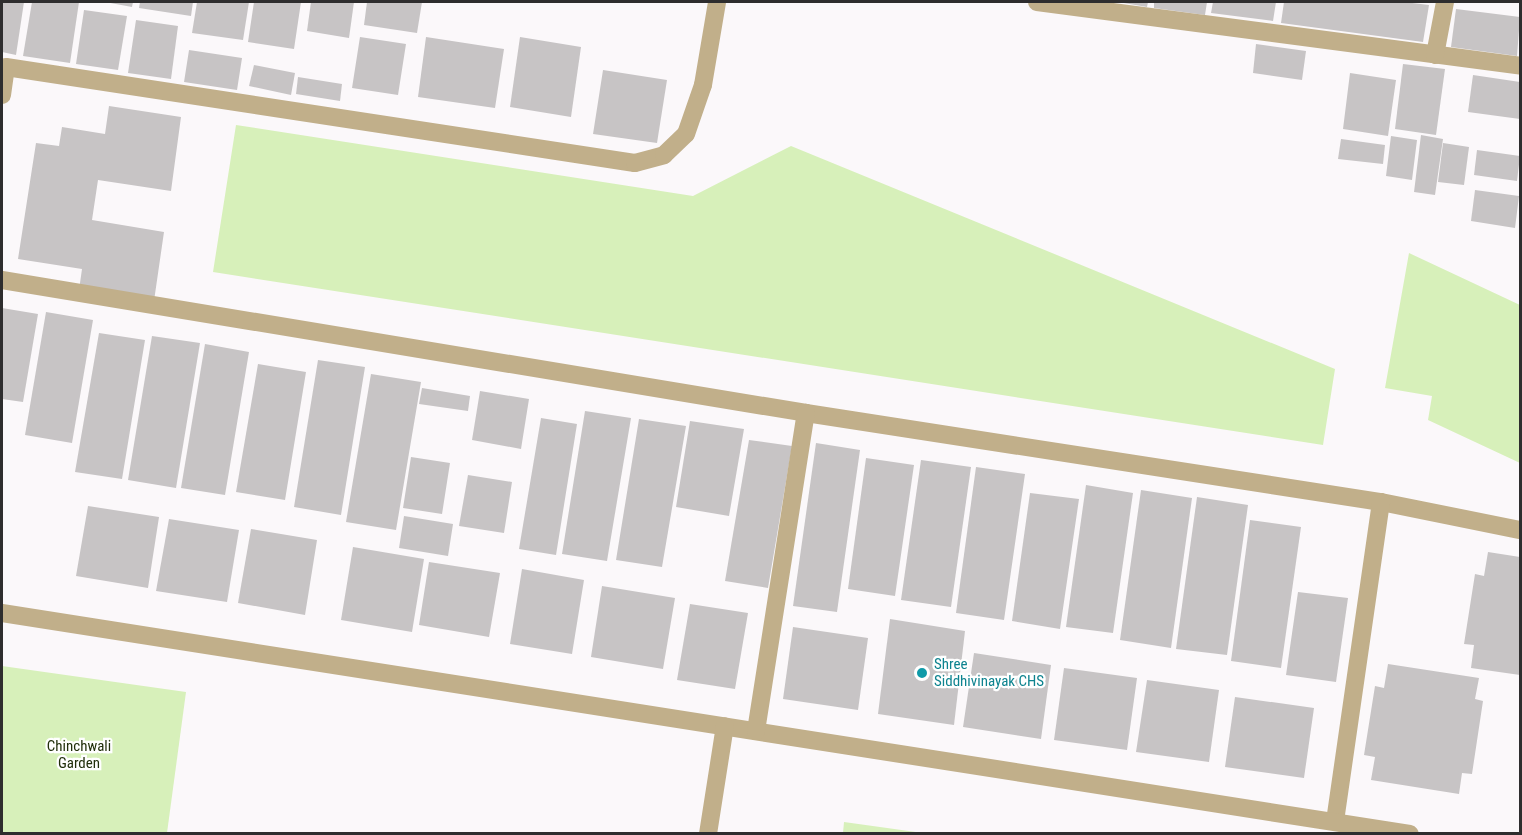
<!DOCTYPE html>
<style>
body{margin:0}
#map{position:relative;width:1522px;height:835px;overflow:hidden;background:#fbf8fa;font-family:"Roboto Condensed",sans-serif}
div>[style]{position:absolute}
.green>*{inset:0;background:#d7f0ba}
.building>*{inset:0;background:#c7c4c5}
.lane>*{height:18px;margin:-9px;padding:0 9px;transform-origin:9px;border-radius:9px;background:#c1af8a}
.street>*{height:18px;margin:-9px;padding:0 9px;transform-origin:9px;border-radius:9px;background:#c1af8a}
.dots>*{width:16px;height:16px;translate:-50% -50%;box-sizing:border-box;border:3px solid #fff;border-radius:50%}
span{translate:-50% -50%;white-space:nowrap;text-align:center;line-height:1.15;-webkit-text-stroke:4.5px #fff;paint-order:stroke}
.culture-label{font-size:15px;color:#0d838f}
.left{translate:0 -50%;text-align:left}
.park-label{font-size:15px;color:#212f0b}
.frame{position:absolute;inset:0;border:3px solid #2e2d2e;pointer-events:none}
</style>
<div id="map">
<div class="green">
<i style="clip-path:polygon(236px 125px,693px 196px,791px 146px,1335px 369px,1323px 445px,213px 272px)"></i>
<i style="clip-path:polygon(1409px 253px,1520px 305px,1520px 463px,1428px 420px,1432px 396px,1385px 388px)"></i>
<i style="clip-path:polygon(2px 666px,186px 692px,167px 833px,2px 833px)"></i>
<i style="clip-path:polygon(844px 822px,923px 833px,843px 833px)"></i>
</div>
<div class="building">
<i style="clip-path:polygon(2px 2px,24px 2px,16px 55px,2px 52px)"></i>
<i style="clip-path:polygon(32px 2px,79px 2px,70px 63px,23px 56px)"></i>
<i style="clip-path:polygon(105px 2px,133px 2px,132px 7px)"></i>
<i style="clip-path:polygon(140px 2px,193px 2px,191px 16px,139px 8px)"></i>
<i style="clip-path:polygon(197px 2px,249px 2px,243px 40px,192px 33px)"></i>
<i style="clip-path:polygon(254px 2px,301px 2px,294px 49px,248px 42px)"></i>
<i style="clip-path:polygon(311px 2px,354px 2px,349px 38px,307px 31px)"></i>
<i style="clip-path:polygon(367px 2px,422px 2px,417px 33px,364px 25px)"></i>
<i style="clip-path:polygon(1118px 2px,1148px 2px,1147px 7px)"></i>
<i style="clip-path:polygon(1154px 2px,1207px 2px,1205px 15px,1154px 8px)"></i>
<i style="clip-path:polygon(1213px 2px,1276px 2px,1273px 21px,1211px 13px)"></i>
<i style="clip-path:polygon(1284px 2px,1404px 2px,1429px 5px,1423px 42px,1281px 23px)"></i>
<i style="clip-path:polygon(1456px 9px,1520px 17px,1517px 56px,1451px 47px)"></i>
<i style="clip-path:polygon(84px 10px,127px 16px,118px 70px,76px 64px)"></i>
<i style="clip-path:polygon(136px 20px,178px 26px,171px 79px,128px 73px)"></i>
<i style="clip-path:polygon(360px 37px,406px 44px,398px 95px,352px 88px)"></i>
<i style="clip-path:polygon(426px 37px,504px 49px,495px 108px,418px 97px)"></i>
<i style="clip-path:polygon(520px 37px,581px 47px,571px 117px,510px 107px)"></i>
<i style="clip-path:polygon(1256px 44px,1306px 51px,1302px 80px,1253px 73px)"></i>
<i style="clip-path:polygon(189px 50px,242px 58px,237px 90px,184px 82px)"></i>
<i style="clip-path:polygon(1403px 64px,1445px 69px,1436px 135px,1395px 129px)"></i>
<i style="clip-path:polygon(254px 65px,295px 73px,291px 95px,249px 86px)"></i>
<i style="clip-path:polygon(603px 70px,667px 80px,657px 143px,593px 134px)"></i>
<i style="clip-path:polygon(1350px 73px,1396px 80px,1388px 136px,1343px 129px)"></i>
<i style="clip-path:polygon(1473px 75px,1520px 82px,1520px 119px,1468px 112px)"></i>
<i style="clip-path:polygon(298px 77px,342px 84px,340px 101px,296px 94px)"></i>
<i style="clip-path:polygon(109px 106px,181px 117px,171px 191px,98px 180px,92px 220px,164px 232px,154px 301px,79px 290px,82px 269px,18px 259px,36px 143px,59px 146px,62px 127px,105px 134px)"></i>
<i style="clip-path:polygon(1421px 135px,1443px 139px,1435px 195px,1414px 192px)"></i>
<i style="clip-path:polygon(1391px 136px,1417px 140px,1412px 180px,1386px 176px)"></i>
<i style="clip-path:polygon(1341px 139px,1385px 145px,1383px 164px,1338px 159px)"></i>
<i style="clip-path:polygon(1443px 143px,1469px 147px,1464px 185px,1438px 182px)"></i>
<i style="clip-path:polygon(1477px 150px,1520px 156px,1517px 181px,1474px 175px)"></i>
<i style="clip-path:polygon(1475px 190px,1519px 196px,1515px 228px,1471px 221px)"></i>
<i style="clip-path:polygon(2px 308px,38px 314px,23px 402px,2px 399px)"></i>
<i style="clip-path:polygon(46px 312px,93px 320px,72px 443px,25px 435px)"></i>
<i style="clip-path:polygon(99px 333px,145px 340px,122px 479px,75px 472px)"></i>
<i style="clip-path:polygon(152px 336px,200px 343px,176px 488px,128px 480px)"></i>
<i style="clip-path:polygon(205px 344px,249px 352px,225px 495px,181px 488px)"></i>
<i style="clip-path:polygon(318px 360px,365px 367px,341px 515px,294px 507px)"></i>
<i style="clip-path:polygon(258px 364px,306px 372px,285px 500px,236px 492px)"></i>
<i style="clip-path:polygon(371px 374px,421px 382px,396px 530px,346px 522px)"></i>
<i style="clip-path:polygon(422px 388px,470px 396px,468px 411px,419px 404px)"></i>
<i style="clip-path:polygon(480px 391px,529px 399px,521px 449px,472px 440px)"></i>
<i style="clip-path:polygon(585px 411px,631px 418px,607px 561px,562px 554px)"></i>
<i style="clip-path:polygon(541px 418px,577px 424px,556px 555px,519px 549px)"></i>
<i style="clip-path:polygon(639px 419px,686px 426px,662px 567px,616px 560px)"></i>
<i style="clip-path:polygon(690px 421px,744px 429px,729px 516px,676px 507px)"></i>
<i style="clip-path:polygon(749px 440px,792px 446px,768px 588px,725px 581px)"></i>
<i style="clip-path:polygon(816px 443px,860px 450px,837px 612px,793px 606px)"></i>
<i style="clip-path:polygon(411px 457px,450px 463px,442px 514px,403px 508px)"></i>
<i style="clip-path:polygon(866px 458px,914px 465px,895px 596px,848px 589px)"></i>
<i style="clip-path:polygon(921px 460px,971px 467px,951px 607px,901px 600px)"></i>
<i style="clip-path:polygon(976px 467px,1025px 474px,1004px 620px,956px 613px)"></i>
<i style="clip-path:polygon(468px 475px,512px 482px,504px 533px,459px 526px)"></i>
<i style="clip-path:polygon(1086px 485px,1133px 493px,1113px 633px,1066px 627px)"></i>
<i style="clip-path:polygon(1141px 490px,1192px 498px,1171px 648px,1120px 640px)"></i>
<i style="clip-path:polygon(1030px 493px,1079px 499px,1060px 629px,1012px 621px)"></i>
<i style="clip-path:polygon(1197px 497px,1248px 505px,1227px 655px,1176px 649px)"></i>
<i style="clip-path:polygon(88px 506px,159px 517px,148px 588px,76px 576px)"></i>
<i style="clip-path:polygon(404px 516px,453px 524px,448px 556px,399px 548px)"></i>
<i style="clip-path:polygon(169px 519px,239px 530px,227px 602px,156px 591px)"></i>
<i style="clip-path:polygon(1250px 520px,1301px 527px,1281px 668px,1231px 661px)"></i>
<i style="clip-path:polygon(251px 529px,317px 540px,305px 615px,238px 603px)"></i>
<i style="clip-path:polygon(353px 547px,424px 559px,412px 632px,341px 620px)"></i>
<i style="clip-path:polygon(1488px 552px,1520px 557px,1520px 675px,1471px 668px,1474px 645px,1464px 644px,1475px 574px,1484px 576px)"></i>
<i style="clip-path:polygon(429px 562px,500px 573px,489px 637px,419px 625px)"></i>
<i style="clip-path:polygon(522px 569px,584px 580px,572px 654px,510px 644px)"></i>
<i style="clip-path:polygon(602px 586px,675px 598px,663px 669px,591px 657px)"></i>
<i style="clip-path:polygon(1298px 592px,1348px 598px,1336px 682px,1286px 675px)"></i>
<i style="clip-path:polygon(690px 604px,748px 613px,735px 689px,677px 680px)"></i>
<i style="clip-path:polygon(890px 619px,965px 631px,954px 725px,878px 714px)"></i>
<i style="clip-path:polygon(793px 627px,868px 638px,858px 710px,783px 699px)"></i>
<i style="clip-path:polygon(974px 653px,1051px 665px,1041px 739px,963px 727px)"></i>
<i style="clip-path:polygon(1388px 664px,1479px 678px,1475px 699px,1483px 701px,1472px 774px,1462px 773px,1459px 794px,1371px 780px,1375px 757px,1364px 755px,1375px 686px,1384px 688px)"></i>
<i style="clip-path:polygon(1064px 668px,1137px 678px,1127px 750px,1054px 740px)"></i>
<i style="clip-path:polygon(1147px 680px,1219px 690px,1209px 762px,1136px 752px)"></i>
<i style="clip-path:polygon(1235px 697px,1314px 708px,1304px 778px,1225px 767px)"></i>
</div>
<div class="lane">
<i style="left:1381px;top:502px;width:142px;rotate:11.4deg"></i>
</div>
<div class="street">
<i style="left:1037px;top:2px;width:487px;rotate:7.5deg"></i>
<i style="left:1435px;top:55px;width:54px;rotate:-79.3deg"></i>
<i style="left:2px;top:95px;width:28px;rotate:-82deg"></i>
<i style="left:6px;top:67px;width:636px;rotate:8.68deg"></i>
<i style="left:635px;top:163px;width:30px;rotate:-15deg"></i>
<i style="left:664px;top:155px;width:30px;rotate:-44deg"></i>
<i style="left:686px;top:134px;width:52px;rotate:-70.9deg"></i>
<i style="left:703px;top:85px;width:84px;rotate:-80.4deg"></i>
<i style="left:2px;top:280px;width:815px;rotate:9.39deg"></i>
<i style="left:806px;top:413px;width:582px;rotate:8.8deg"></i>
<i style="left:1381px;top:502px;width:323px;rotate:98.2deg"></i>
<i style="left:2px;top:613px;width:1425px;rotate:8.92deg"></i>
<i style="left:756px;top:731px;width:322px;rotate:-81.1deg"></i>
<i style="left:708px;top:834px;width:109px;rotate:-81.1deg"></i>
</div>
<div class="dots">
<i style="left:922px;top:673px;background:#0f9aa8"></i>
</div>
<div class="culture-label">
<span class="left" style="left:934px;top:673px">Shree<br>Siddhivinayak CHS</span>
</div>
<div class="park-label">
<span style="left:79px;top:755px">Chinchwali<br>Garden</span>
</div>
<div class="frame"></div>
</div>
